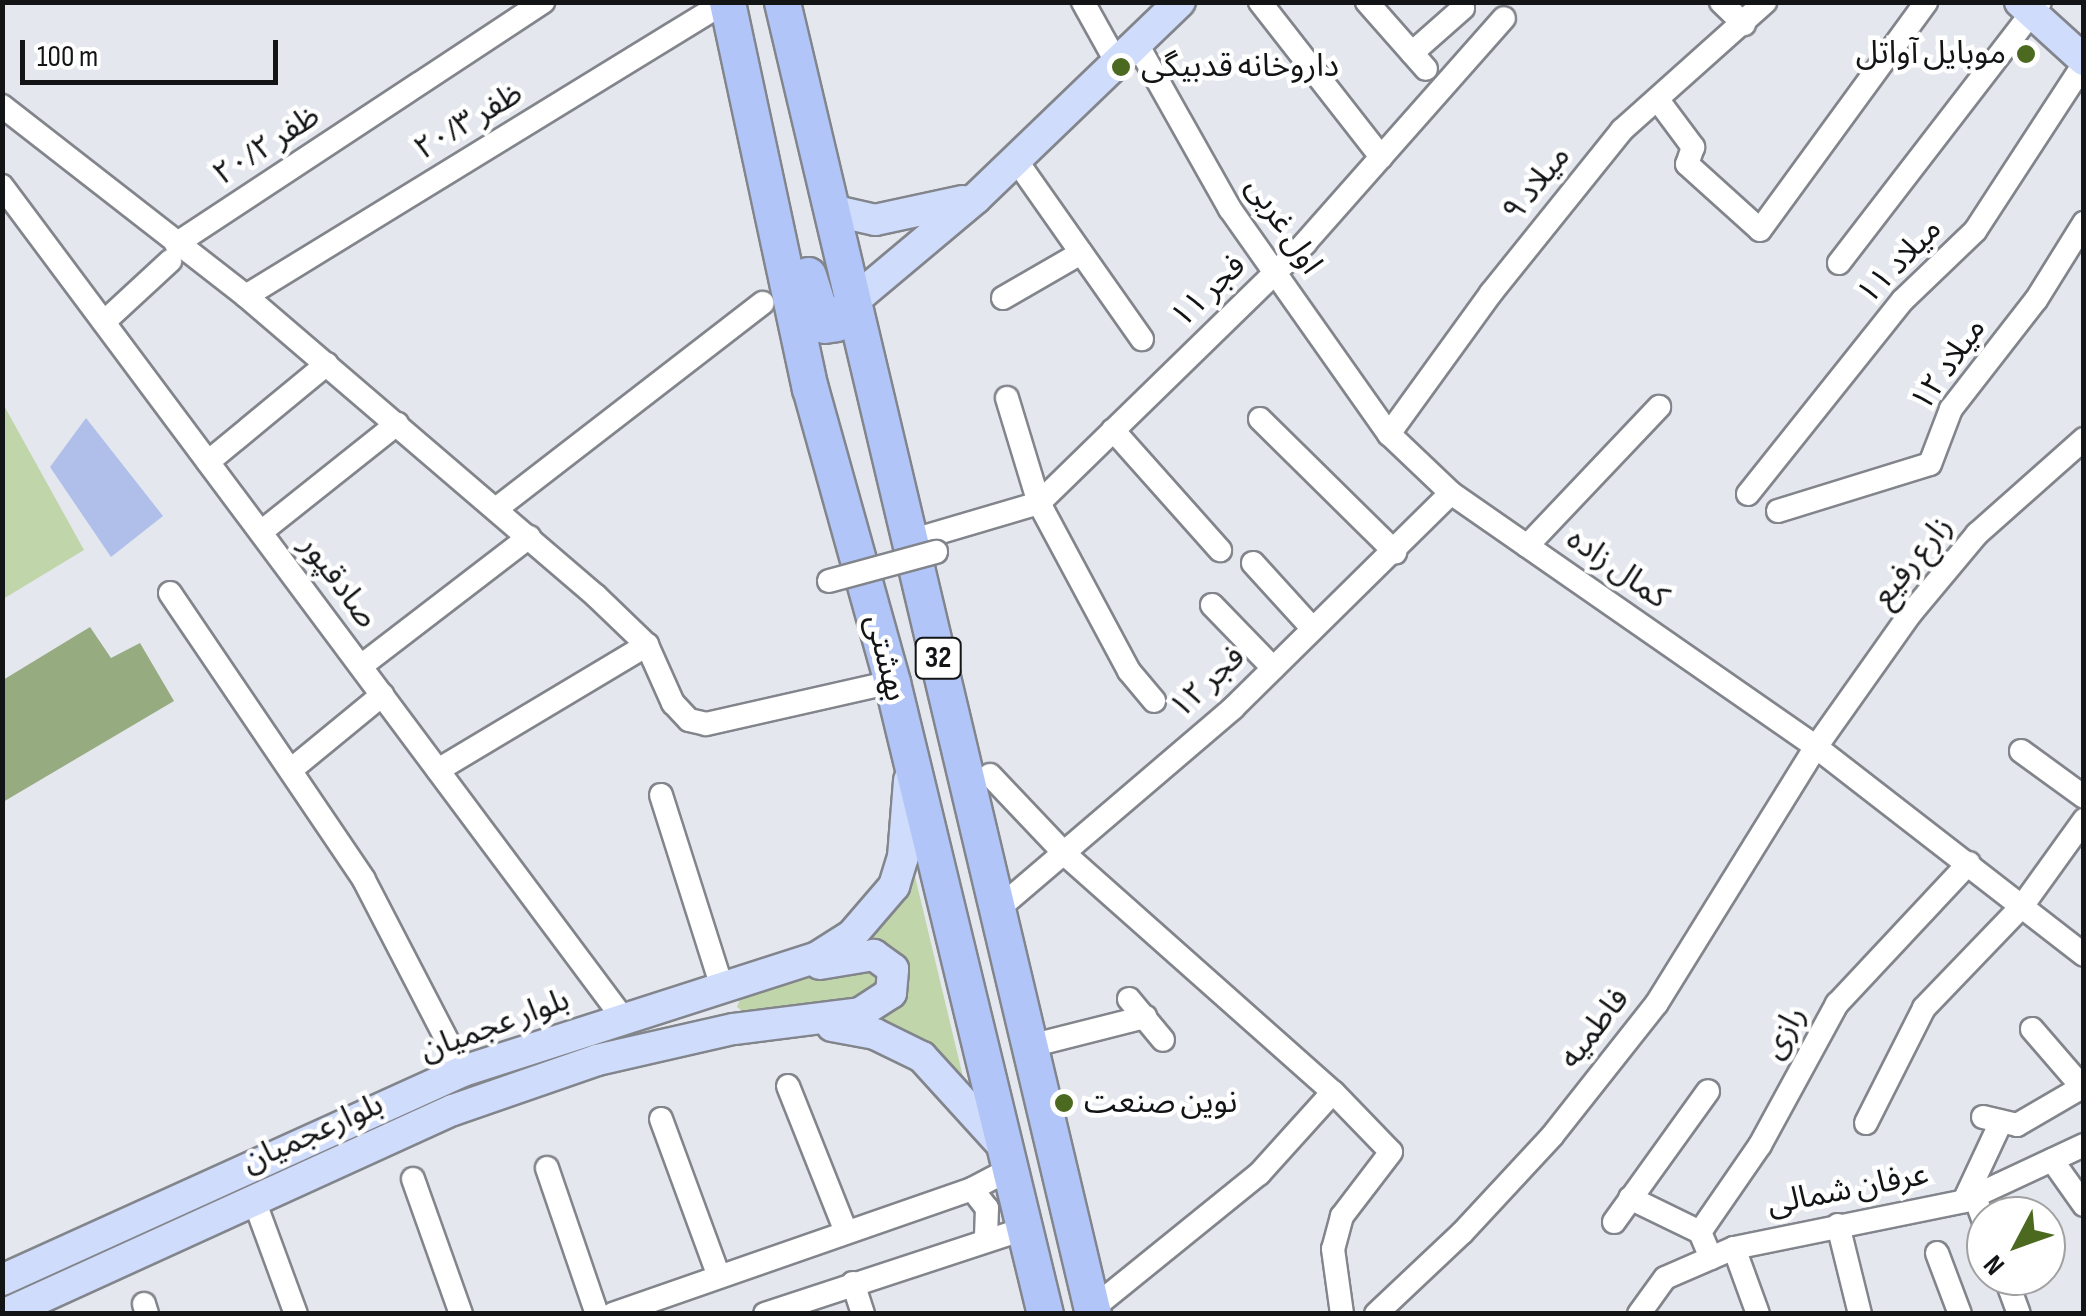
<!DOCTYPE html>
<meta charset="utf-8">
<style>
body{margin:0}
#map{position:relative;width:2086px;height:1316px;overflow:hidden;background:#e4e7ee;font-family:"Sofia Sans Condensed","Noto Sans Arabic",sans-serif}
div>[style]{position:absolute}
.green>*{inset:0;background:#c0d5aa}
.forest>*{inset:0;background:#97ab81}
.building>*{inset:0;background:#afbfea}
.roads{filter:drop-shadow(2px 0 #82858b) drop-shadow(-2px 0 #82858b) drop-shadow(0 2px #82858b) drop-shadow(0 -2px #82858b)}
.minor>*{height:22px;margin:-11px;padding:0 11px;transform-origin:11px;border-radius:11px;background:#fff}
.major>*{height:30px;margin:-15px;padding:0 15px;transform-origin:15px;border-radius:15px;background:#d0dcfb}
.highway>*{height:35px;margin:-17.5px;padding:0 17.5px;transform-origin:17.5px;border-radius:17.5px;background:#b1c5f8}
.bridges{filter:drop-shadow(2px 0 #82858b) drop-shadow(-2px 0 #82858b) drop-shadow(0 2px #82858b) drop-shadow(0 -2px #82858b)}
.minor-bridge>*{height:22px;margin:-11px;padding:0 11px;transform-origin:11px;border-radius:11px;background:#fff}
.dots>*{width:28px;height:28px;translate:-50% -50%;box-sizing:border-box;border:5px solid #fff;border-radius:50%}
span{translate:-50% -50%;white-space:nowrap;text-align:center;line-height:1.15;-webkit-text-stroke:9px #fff;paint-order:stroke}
.shield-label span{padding:2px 8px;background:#fff;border:2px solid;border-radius:8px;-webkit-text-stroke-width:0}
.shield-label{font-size:30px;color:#131416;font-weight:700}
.poi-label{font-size:32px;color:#131416}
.right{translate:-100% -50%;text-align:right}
.left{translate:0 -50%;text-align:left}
.street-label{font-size:32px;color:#131416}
.frame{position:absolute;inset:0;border:5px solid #131416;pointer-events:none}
.north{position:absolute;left:1966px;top:1196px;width:100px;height:100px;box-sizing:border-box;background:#fff;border:2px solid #a1a1a2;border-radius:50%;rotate:229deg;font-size:28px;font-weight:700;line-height:40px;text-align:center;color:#131416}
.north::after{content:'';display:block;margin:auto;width:35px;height:45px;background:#4b6a1f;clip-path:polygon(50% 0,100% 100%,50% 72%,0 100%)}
.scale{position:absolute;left:20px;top:40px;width:258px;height:45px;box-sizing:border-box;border:5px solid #131416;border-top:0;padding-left:12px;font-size:30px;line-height:35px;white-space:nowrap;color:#131416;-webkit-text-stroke:8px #fff;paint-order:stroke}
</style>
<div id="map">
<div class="green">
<i style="clip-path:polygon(2px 402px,84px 550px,3px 599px,2px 599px)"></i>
<i style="clip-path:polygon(913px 868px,964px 1081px,869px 1022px,899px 1005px,860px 946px,885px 920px)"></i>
<i style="clip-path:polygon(858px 965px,876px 968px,882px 996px,745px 1013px,737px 1007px,742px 994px)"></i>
</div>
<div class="forest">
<i style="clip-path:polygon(90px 627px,111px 658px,140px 643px,174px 701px,3px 802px,3px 680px)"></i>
</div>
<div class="building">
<i style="clip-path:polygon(86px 418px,163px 516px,111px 557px,50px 467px)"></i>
</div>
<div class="roads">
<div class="minor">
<i style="left:1083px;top:2px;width:70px;rotate:60.9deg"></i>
<i style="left:1260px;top:2px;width:197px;rotate:52deg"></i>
<i style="left:1367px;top:2px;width:89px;rotate:48.6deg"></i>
<i style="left:1721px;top:2px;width:32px;rotate:44deg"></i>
<i style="left:1137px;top:44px;width:189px;rotate:60.6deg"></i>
<i style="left:1230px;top:209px;width:276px;rotate:54.8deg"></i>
<i style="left:1389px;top:434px;width:86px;rotate:43.6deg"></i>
<i style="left:1451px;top:493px;width:445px;rotate:34.8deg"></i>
<i style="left:1816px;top:747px;width:339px;rotate:37.8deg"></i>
<i style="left:1412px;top:53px;width:68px;rotate:-41.4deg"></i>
<i style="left:1658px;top:100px;width:59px;rotate:53.3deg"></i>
<i style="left:1693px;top:147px;width:18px;rotate:109deg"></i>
<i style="left:1687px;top:164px;width:98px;rotate:42.1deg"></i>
<i style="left:1760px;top:230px;width:282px;rotate:-53.9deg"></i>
<i style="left:2px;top:106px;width:309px;rotate:37.9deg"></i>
<i style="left:246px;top:296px;width:460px;rotate:40.6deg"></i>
<i style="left:595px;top:595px;width:72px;rotate:43.9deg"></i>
<i style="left:647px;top:645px;width:64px;rotate:65.9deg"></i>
<i style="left:673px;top:703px;width:23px;rotate:47deg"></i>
<i style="left:689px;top:720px;width:17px;rotate:13deg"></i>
<i style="left:706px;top:724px;width:191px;rotate:-12.7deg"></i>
<i style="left:1016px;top:160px;width:219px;rotate:54.9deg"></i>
<i style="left:2px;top:186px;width:1037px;rotate:53.27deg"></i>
<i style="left:176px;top:244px;width:440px;rotate:-33.4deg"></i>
<i style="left:1839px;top:263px;width:329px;rotate:-52.4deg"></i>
<i style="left:246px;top:296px;width:562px;rotate:-31.54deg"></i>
<i style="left:1003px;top:298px;width:90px;rotate:-30deg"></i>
<i style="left:104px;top:322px;width:90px;rotate:-42.7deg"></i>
<i style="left:1007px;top:398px;width:110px;rotate:73.1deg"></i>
<i style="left:1039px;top:503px;width:191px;rotate:61.8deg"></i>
<i style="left:1129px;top:671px;width:39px;rotate:50deg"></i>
<i style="left:1260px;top:419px;width:190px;rotate:44.6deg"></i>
<i style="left:1113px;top:430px;width:161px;rotate:48.3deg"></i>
<i style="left:1389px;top:434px;width:174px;rotate:-54.1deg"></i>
<i style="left:1491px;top:293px;width:209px;rotate:-51.2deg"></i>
<i style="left:1622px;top:130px;width:192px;rotate:-41.8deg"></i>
<i style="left:208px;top:462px;width:154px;rotate:-39.5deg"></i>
<i style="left:1748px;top:494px;width:248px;rotate:-51.4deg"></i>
<i style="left:1903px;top:300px;width:100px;rotate:-43.8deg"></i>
<i style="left:1975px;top:231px;width:199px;rotate:-56.9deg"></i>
<i style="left:496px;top:509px;width:337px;rotate:-37.7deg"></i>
<i style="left:1778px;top:511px;width:159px;rotate:-17.2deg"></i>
<i style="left:1930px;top:464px;width:59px;rotate:-69.1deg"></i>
<i style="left:1951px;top:409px;width:138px;rotate:-52.1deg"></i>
<i style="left:2036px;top:300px;width:91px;rotate:-58.1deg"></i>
<i style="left:261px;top:532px;width:174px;rotate:-38.5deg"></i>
<i style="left:910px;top:541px;width:134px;rotate:-16.4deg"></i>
<i style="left:1039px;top:503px;width:372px;rotate:-44.3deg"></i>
<i style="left:1305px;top:243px;width:300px;rotate:-48.5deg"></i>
<i style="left:1527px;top:546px;width:192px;rotate:-46.5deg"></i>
<i style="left:1253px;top:563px;width:89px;rotate:47.7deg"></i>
<i style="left:170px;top:593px;width:346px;rotate:55.9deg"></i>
<i style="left:364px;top:880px;width:215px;rotate:62.6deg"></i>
<i style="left:1212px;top:605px;width:88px;rotate:45.9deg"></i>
<i style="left:361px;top:666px;width:212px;rotate:-37.5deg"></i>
<i style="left:2021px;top:751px;width:78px;rotate:36.1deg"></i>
<i style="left:292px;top:769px;width:117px;rotate:-39.4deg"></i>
<i style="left:438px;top:770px;width:244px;rotate:-30.9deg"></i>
<i style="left:990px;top:775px;width:112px;rotate:46.5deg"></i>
<i style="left:1067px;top:856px;width:356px;rotate:41.6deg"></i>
<i style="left:1333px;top:1092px;width:83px;rotate:46deg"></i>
<i style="left:1391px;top:1152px;width:81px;rotate:127.4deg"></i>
<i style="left:1342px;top:1216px;width:34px;rotate:105deg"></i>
<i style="left:1333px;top:1249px;width:66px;rotate:82.1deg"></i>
<i style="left:661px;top:795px;width:205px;rotate:72.4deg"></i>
<i style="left:998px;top:909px;width:309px;rotate:-40.5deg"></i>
<i style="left:1233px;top:708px;width:306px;rotate:-44.6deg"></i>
<i style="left:1129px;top:999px;width:53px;rotate:50.3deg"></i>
<i style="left:2032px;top:1029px;width:77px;rotate:49.2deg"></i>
<i style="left:1030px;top:1046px;width:119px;rotate:-14.2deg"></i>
<i style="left:788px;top:1086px;width:157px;rotate:68.3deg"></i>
<i style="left:1983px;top:1117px;width:35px;rotate:13deg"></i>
<i style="left:2017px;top:1125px;width:78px;rotate:-30.2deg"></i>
<i style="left:661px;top:1119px;width:168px;rotate:69.8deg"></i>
<i style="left:1866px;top:1123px;width:129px;rotate:-63.2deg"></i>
<i style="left:1924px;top:1008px;width:143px;rotate:-46.1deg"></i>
<i style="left:2023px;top:905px;width:105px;rotate:-54.3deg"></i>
<i style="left:2052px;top:1160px;width:55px;rotate:54.6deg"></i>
<i style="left:547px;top:1168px;width:154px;rotate:71.1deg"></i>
<i style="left:413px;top:1179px;width:143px;rotate:70.4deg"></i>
<i style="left:972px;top:1189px;width:24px;rotate:52deg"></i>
<i style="left:987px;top:1208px;width:29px;rotate:92deg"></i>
<i style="left:1975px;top:1197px;width:32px;rotate:70deg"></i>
<i style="left:1630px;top:1198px;width:78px;rotate:25.9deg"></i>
<i style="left:254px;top:1200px;width:121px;rotate:69.8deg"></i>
<i style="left:1964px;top:1201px;width:85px;rotate:-64.9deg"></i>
<i style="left:1614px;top:1222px;width:161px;rotate:-54.3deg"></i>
<i style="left:1838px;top:1225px;width:92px;rotate:76.1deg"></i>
<i style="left:1734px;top:1248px;width:70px;rotate:70deg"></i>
<i style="left:1937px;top:1253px;width:65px;rotate:69.3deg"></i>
<i style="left:1711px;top:1258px;width:28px;rotate:-113deg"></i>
<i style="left:1700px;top:1232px;width:106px;rotate:-55.4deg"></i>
<i style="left:1760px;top:1145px;width:161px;rotate:-61.4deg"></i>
<i style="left:1837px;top:1004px;width:193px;rotate:-46.9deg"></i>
<i style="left:2005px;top:1276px;width:40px;rotate:69.8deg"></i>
<i style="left:853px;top:1283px;width:33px;rotate:72deg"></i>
<i style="left:144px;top:1304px;width:10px;rotate:73deg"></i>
<i style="left:1092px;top:1309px;width:215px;rotate:-39deg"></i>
<i style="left:1259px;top:1174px;width:110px;rotate:-47.9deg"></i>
<i style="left:613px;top:1314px;width:380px;rotate:-19.2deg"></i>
<i style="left:972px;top:1189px;width:43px;rotate:-27.8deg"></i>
<i style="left:765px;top:1314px;width:273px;rotate:-18.2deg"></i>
<i style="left:1376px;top:1314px;width:118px;rotate:-43.3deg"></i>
<i style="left:1462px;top:1233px;width:132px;rotate:-47.1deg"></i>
<i style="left:1552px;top:1136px;width:169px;rotate:-51.7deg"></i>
<i style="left:1657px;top:1003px;width:301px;rotate:-58.2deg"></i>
<i style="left:1816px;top:747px;width:164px;rotate:-54.7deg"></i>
<i style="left:1911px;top:613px;width:103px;rotate:-50.1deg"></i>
<i style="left:1977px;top:534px;width:143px;rotate:-41.6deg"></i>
<i style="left:1639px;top:1314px;width:44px;rotate:-54.2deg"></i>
<i style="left:1665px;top:1278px;width:75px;rotate:-23.5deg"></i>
<i style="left:1734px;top:1248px;width:235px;rotate:-11.5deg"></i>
<i style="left:1964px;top:1201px;width:132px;rotate:-25deg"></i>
</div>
<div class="major">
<i style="left:2020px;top:2px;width:86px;rotate:42.2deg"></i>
<i style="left:831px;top:210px;width:45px;rotate:12.8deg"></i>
<i style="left:875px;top:220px;width:90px;rotate:-12.2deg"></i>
<i style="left:851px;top:303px;width:163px;rotate:-40deg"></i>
<i style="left:976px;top:198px;width:283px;rotate:-43.9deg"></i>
<i style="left:832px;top:1026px;width:44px;rotate:10.5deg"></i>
<i style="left:875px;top:1034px;width:52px;rotate:26.1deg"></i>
<i style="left:922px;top:1057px;width:122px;rotate:47.7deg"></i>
<i style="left:2px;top:1280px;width:506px;rotate:-24.39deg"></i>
<i style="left:463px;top:1071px;width:371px;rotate:-17.8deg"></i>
<i style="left:816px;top:958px;width:43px;rotate:-32.6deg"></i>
<i style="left:852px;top:935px;width:65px;rotate:-49.4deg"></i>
<i style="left:894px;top:886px;width:30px;rotate:-73deg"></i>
<i style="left:903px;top:857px;width:77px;rotate:-85.5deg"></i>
<i style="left:5px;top:1314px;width:492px;rotate:-24.5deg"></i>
<i style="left:453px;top:1110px;width:152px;rotate:-19.1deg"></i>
<i style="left:597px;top:1060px;width:140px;rotate:-12.8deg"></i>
<i style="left:734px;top:1029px;width:127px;rotate:-7.2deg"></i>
<i style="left:860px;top:1013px;width:37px;rotate:-33deg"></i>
<i style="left:891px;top:993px;width:24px;rotate:-85deg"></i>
<i style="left:893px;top:969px;width:24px;rotate:-144deg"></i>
<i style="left:874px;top:955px;width:55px;rotate:170.5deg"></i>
</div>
<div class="highway">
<i style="left:727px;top:2px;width:395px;rotate:77.9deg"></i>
<i style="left:810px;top:388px;width:305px;rotate:74.4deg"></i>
<i style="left:892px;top:682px;width:650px;rotate:76.39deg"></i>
<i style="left:782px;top:2px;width:1348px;rotate:76.66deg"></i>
<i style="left:808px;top:275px;width:52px;rotate:72.3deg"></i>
<i style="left:824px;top:325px;width:12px;rotate:-9deg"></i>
<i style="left:836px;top:323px;width:25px;rotate:-53deg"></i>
</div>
</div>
<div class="bridges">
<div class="minor-bridge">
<i style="left:829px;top:581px;width:111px;rotate:-15.2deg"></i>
</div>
</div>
<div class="dots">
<i style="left:2026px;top:54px;background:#4b6a1f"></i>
<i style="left:1121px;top:67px;background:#4b6a1f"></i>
<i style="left:1064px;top:1103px;background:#4b6a1f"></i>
</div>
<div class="shield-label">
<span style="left:938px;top:658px">32</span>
</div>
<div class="poi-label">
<span class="right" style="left:2006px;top:54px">موبایل آواتل</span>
<span class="left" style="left:1141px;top:67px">داروخانه قدبیگی</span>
<span class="left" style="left:1084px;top:1103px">نوین صنعت</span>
</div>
<div class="street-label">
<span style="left:469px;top:122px;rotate:-31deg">ظفر ۲۰/۳</span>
<span style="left:267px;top:146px;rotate:-33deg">ظفر ۲۰/۲</span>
<span style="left:1537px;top:184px;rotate:-51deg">میلاد ۹</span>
<span style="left:1283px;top:226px;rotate:56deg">اول غربی</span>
<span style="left:1900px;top:262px;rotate:-46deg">میلاد ۱۱</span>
<span style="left:1209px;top:292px;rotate:-44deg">فجر ۱۱</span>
<span style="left:1949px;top:365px;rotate:-55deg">میلاد ۱۲</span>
<span style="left:1913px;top:562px;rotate:-51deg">زارع رفیع</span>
<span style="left:1617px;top:569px;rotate:35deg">کمال زاده</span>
<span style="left:338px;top:582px;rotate:53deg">صادقپور</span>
<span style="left:885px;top:658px;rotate:76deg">بهشتی</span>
<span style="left:1208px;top:683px;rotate:-43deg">فجر ۱۲</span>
<span style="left:495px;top:1026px;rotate:-20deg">بلوار عجمیان</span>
<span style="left:1595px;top:1029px;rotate:-52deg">فاطمیه</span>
<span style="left:1785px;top:1033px;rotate:-61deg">رازی</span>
<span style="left:313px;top:1134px;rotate:-24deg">بلوارعجمیان</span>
<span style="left:1848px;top:1190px;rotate:-11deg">عرفان شمالی</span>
</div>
<div class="frame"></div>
<div class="north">N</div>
<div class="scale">100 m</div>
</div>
